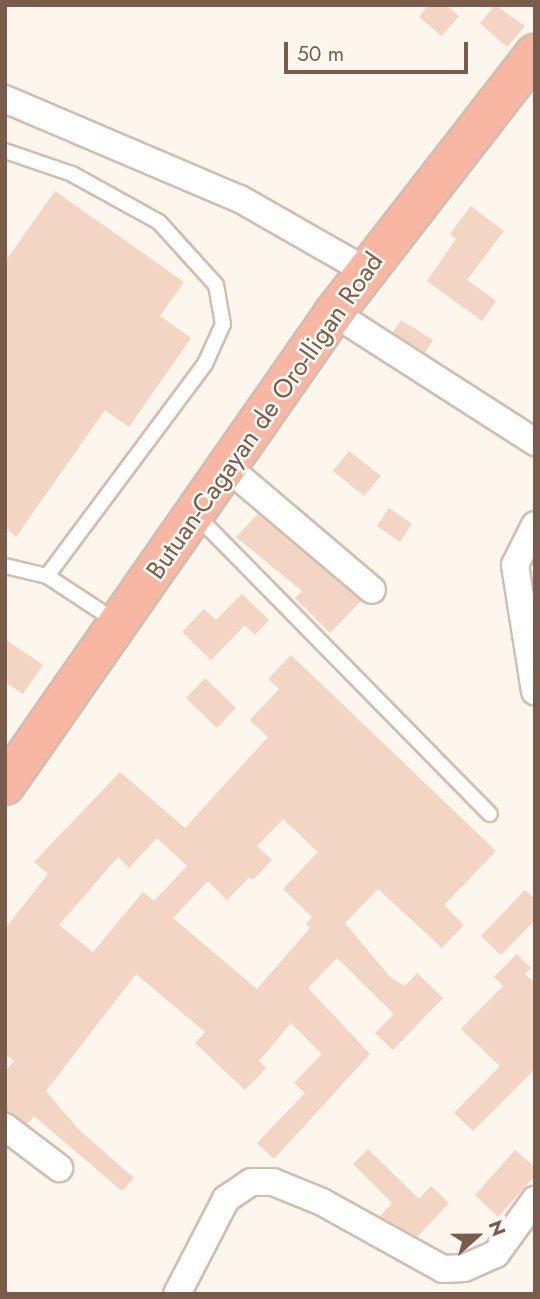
<!DOCTYPE html>
<style>
body{margin:0}
#map{position:relative;width:540px;height:1299px;overflow:hidden;background:#fdf6ec;font-family:Jost,sans-serif}
div>[style]{position:absolute}
.building>*{inset:0;background:#f3d5c3}
.roads{filter:drop-shadow(2px 0 #d1beb0) drop-shadow(-2px 0 #d1beb0) drop-shadow(0 2px #d1beb0) drop-shadow(0 -2px #d1beb0)}
.lane>*{height:14px;margin:-7px;padding:0 7px;transform-origin:7px;border-radius:7px;background:#fff}
.street>*{height:26px;margin:-13px;padding:0 13px;transform-origin:13px;border-radius:13px;background:#fff}
.highway>*{height:38px;margin:-19px;padding:0 19px;transform-origin:19px;border-radius:19px;background:#f7b7a3}
span{translate:-50% -50%;white-space:nowrap;text-align:center;line-height:1.15;-webkit-text-stroke:5px #fffaf3;paint-order:stroke}
.street-label{font-size:26px;color:#7a5c4d}
.frame{position:absolute;inset:0;border:7px solid #7a5c4d;pointer-events:none}
.north{position:absolute;left:442px;top:1201px;width:70px;height:70px;-webkit-text-stroke:5px #fffaf3;paint-order:stroke;rotate:69deg;font-size:19px;font-weight:700;line-height:28px;text-align:center;color:#7a5c4d}
.north::after{content:'';display:block;margin:auto;width:24px;height:32px;background:#7a5c4d;clip-path:polygon(50% 0,100% 100%,50% 72%,0 100%)}
.scale{position:absolute;left:284px;top:42px;width:184px;height:32px;box-sizing:border-box;border:4px solid #7a5c4d;border-top:0;padding-left:9px;font-size:21px;line-height:24px;white-space:nowrap;color:#7a5c4d;-webkit-text-stroke:5px #fffaf3;paint-order:stroke}
</style>
<div id="map">
<div class="building">
<i style="clip-path:polygon(429px 5px,446px 5px,459px 16px,442px 36px,419px 17px)"></i>
<i style="clip-path:polygon(495px 5px,525px 26px,507px 47px,480px 23px)"></i>
<i style="clip-path:polygon(55px 191px,184px 282px,160px 316px,191px 338px,129px 427px,105px 410px,16px 537px,5px 527px,5px 262px)"></i>
<i style="clip-path:polygon(471px 206px,504px 231px,467px 280px,496px 301px,482px 321px,427px 281px,456px 239px,450px 234px)"></i>
<i style="clip-path:polygon(401px 320px,433px 340px,425px 353px,393px 332px)"></i>
<i style="clip-path:polygon(349px 451px,381px 476px,364px 496px,333px 471px)"></i>
<i style="clip-path:polygon(389px 508px,412px 524px,400px 542px,377px 526px)"></i>
<i style="clip-path:polygon(258px 514px,361px 601px,330px 633px,295px 598px,302px 591px,236px 537px)"></i>
<i style="clip-path:polygon(242px 594px,269px 620px,255px 635px,245px 625px,211px 660px,182px 632px,204px 609px,216px 620px)"></i>
<i style="clip-path:polygon(5px 639px,43px 665px,23px 694px,5px 682px)"></i>
<i style="clip-path:polygon(evenodd,291px 655px,496px 851px,444px 905px,464px 925px,442px 948px,378px 889px,345px 923px,390px 977px,405px 986px,417px 973px,443px 998px,393px 1050px,375px 1033px,394px 1014px,337px 958px,308px 988px,370px 1054px,274px 1159px,257px 1143px,305px 1093px,294px 1083px,322px 1054px,291px 1023px,259px 1061px,266px 1068px,245px 1090px,195px 1043px,205px 1032px,136px 974px,46px 1091px,79px 1130px,134px 1178px,122px 1191px,34px 1116px,27px 1124px,5px 1112px,5px 1072px,14px 1061px,5px 1054px,5px 929px,48px 874px,34px 862px,120px 772px,185px 828px,268px 737px,250px 720px,279px 689px,268px 679px,291px 655px,283px 819px,318px 852px,283px 889px,312px 917px,306px 924px,310px 928px,257px 989px,173px 918px,208px 881px,227px 900px,249px 877px,253px 880px,272px 860px,257px 846px,283px 819px,291px 655px,157px 838px,187px 866px,154px 901px,143px 892px,93px 952px,59px 925px,118px 857px,129px 868px,157px 838px)"></i>
<i style="clip-path:polygon(205px 678px,236px 708px,217px 728px,186px 698px)"></i>
<i style="clip-path:polygon(525px 890px,535px 899px,535px 920px,501px 955px,481px 936px)"></i>
<i style="clip-path:polygon(517px 954px,531px 968px,525px 974px,535px 983px,535px 1069px,473px 1131px,454px 1113px,500px 1066px,461px 1029px,503px 986px,494px 977px)"></i>
<i style="clip-path:polygon(368px 1149px,419px 1199px,431px 1186px,449px 1203px,417px 1237px,380px 1216px,392px 1203px,353px 1164px)"></i>
<i style="clip-path:polygon(515px 1150px,535px 1167px,535px 1176px,498px 1217px,475px 1195px)"></i>
</div>
<div class="roads">
<div class="lane">
<i style="left:5px;top:151px;width:71px;rotate:18.9deg"></i>
<i style="left:72px;top:174px;width:99px;rotate:28.9deg"></i>
<i style="left:159px;top:222px;width:85px;rotate:47.9deg"></i>
<i style="left:216px;top:285px;width:40px;rotate:80deg"></i>
<i style="left:223px;top:324px;width:44px;rotate:114.2deg"></i>
<i style="left:205px;top:364px;width:264px;rotate:126.7deg"></i>
<i style="left:47px;top:576px;width:43px;rotate:-166.6deg"></i>
<i style="left:196px;top:515px;width:419px;rotate:45.5deg"></i>
<i style="left:47px;top:576px;width:84px;rotate:33.3deg"></i>
</div>
<div class="street">
<i style="left:5px;top:99px;width:255px;rotate:23.1deg"></i>
<i style="left:240px;top:199px;width:145px;rotate:29.7deg"></i>
<i style="left:334px;top:313px;width:239px;rotate:32.7deg"></i>
<i style="left:227px;top:467px;width:190px;rotate:40.3deg"></i>
<i style="left:535px;top:525px;width:45px;rotate:116.6deg"></i>
<i style="left:515px;top:565px;width:128px;rotate:81deg"></i>
<i style="left:5px;top:1127px;width:68px;rotate:37.2deg"></i>
<i style="left:177px;top:1294px;width:107px;rotate:-62.7deg"></i>
<i style="left:226px;top:1199px;width:30px;rotate:-34deg"></i>
<i style="left:251px;top:1182px;width:22px"></i>
<i style="left:273px;top:1182px;width:53px;rotate:22.2deg"></i>
<i style="left:322px;top:1202px;width:138px;rotate:29deg"></i>
<i style="left:443px;top:1269px;width:21px;rotate:-3deg"></i>
<i style="left:464px;top:1268px;width:35px;rotate:-24deg"></i>
<i style="left:496px;top:1254px;width:67px;rotate:-54.2deg"></i>
</div>
<div class="highway">
<i style="left:5px;top:785px;width:575px;rotate:-55.12deg"></i>
<i style="left:334px;top:313px;width:328px;rotate:-52.2deg"></i>
</div>
</div>
<div class="street-label">
<span style="left:265px;top:416px;rotate:-55deg">Butuan-Cagayan de Oro-Iligan Road</span>
</div>
<div class="frame"></div>
<div class="north">N</div>
<div class="scale">50 m</div>
</div>
